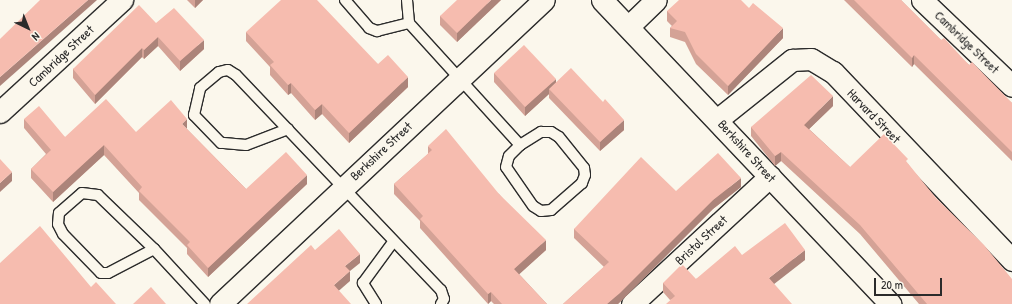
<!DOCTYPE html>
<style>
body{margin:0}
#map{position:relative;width:1012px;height:304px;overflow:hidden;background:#fbf7ec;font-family:"Patrick Hand",sans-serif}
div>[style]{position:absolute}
.roads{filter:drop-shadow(1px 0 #2b2b2b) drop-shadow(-1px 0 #2b2b2b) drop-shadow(0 1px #2b2b2b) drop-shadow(0 -1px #2b2b2b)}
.lane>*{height:10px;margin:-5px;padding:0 5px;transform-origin:5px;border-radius:5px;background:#fbf7ec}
.street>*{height:21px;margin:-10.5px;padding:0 10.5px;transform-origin:10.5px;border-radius:10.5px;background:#fbf7ec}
.wall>*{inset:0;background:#d4a296}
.shaded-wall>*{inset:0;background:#ac847a}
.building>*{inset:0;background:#f6bcaf}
span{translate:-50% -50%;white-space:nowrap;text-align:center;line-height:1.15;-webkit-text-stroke:3px #fbf7ec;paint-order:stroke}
.street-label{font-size:13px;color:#2b2b2b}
.north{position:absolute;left:8px;top:8px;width:40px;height:40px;-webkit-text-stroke:3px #fbf7ec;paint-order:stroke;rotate:137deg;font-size:11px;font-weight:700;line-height:16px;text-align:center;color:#2b2b2b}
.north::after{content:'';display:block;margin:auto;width:14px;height:18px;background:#2b2b2b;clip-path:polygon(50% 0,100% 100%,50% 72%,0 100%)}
.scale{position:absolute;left:874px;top:278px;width:68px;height:18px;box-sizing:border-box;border:2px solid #2b2b2b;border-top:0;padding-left:5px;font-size:12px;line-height:14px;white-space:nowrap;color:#2b2b2b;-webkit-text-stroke:3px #fbf7ec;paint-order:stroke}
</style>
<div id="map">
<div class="roads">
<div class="lane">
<i style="left:345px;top:0;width:37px;rotate:49deg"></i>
<i style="left:369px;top:28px;width:9px;rotate:21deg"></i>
<i style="left:377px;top:31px;width:33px;rotate:-14deg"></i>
<i style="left:407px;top:0;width:23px;rotate:85deg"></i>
<i style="left:409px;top:23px;width:165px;rotate:47.7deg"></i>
<i style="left:288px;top:129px;width:45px;rotate:159.1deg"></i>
<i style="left:246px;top:145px;width:25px;rotate:-175deg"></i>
<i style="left:221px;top:143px;width:39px;rotate:-134deg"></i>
<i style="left:194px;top:115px;width:28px;rotate:-77deg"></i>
<i style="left:200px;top:88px;width:25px;rotate:-40deg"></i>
<i style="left:219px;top:72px;width:9px;rotate:-13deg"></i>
<i style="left:228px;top:70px;width:9px;rotate:32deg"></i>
<i style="left:236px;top:75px;width:297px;rotate:46.4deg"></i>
<i style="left:441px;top:290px;width:9px;rotate:72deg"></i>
<i style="left:444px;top:299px;width:6px;rotate:121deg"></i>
<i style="left:541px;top:132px;width:10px"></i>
<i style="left:551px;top:132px;width:9px;rotate:32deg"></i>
<i style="left:559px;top:137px;width:40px;rotate:51deg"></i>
<i style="left:584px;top:168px;width:7px;rotate:82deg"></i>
<i style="left:585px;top:175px;width:9px;rotate:111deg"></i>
<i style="left:582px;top:183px;width:41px;rotate:138.9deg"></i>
<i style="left:551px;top:210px;width:10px;rotate:174deg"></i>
<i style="left:541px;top:211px;width:9px;rotate:-148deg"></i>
<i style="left:533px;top:206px;width:47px;rotate:-124.7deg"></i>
<i style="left:506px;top:167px;width:11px;rotate:-75deg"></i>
<i style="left:509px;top:156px;width:16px;rotate:-45deg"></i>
<i style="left:520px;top:145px;width:25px;rotate:-32deg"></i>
<i style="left:154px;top:249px;width:52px;rotate:152.4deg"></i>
<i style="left:108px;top:273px;width:7px;rotate:180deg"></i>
<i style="left:101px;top:273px;width:54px;rotate:-134.3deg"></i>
<i style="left:63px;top:234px;width:11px;rotate:-117deg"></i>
<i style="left:58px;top:224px;width:11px;rotate:-85deg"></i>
<i style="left:59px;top:213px;width:30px;rotate:-41deg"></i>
<i style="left:82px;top:193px;width:16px;rotate:7deg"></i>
<i style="left:98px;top:195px;width:78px;rotate:44deg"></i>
<i style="left:154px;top:249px;width:75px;rotate:47.2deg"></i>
<i style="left:376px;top:304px;width:25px;rotate:-122deg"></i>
<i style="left:363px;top:283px;width:51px;rotate:-53.8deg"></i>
</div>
<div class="street">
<i style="left:602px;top:0;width:419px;rotate:46.5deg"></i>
<i style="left:922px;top:0;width:124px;rotate:43.7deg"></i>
<i style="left:629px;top:26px;width:37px;rotate:-44deg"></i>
<i style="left:0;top:112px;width:166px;rotate:-42.6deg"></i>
<i style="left:718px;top:119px;width:95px;rotate:-38.6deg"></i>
<i style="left:792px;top:60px;width:19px;rotate:-3deg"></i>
<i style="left:811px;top:59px;width:26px;rotate:31deg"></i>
<i style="left:833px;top:72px;width:260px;rotate:46.4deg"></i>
<i style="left:220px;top:304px;width:444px;rotate:-43.2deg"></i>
<i style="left:632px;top:304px;width:188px;rotate:-42.8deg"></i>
</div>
</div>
<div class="wall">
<i style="clip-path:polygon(187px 0,203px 0,195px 8px)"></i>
<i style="clip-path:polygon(501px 0,457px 42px,440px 25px,440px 16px)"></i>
<i style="clip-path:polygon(844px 0,901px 0,941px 40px,1012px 103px,1012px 161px,914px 64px,912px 67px)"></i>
<i style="clip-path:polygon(749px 8px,783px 38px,728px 95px,696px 64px,685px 42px,670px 37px,670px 28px,672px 26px,667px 21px,667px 11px)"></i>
<i style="clip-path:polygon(156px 23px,204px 49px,180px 71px,158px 46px,144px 59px,142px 57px,95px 104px,73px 78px,73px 69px)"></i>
<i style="clip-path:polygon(246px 32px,378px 64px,408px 87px,349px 143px,322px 114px,315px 120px,291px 93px,288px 95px,270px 75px,270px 67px,246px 41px)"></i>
<i style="clip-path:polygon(494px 73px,556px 83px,624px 130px,600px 151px,549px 98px,549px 94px,525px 116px,494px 82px)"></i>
<i style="clip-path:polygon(833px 106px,809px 129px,850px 167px,908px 164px,1012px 304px,919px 304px,860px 234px,781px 161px,775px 166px,751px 136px,751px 127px)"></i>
<i style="clip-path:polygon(24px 119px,65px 137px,187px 129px,246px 189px,307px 184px,208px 277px,187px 254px,187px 248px,139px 200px,139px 193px,104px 155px,53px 202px,31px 178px,31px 169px,46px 154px,24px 128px)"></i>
<i style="clip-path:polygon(428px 146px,499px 194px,546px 250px,519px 274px,547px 304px,494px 304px,491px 301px,488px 304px,420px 228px,420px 221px,394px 194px,394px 184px,428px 154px)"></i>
<i style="clip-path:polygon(741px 187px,713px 209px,618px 304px,563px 304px,604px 267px,574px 238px,574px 229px,676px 191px)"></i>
<i style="clip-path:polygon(742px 255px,805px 260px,670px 300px,663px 292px,663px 283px,696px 279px)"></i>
</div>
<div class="shaded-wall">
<i style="clip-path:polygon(88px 0,97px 0,0 86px,0 77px)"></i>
<i style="clip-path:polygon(195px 0,203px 0,195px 8px)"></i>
<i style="clip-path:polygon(491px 0,501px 0,457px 42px,457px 33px)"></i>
<i style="clip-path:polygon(783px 28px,783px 38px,728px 95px,728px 86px)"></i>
<i style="clip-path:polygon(158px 37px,158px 46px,144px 59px,144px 50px)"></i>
<i style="clip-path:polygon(204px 40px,204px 49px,180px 71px,180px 61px)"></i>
<i style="clip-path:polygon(142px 48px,142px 57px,95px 104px,95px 95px)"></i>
<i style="clip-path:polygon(914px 55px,914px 64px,912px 67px,912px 58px)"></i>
<i style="clip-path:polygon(408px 77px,408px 87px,349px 143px,349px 133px)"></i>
<i style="clip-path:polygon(556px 79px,556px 89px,549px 89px,549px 94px,525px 116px,525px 107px)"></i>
<i style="clip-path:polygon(291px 83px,291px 93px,288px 95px,288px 85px)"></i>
<i style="clip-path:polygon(833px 96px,833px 106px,804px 134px,804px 125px)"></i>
<i style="clip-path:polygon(322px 104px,322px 114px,315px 120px,315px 110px)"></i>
<i style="clip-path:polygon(187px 119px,187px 129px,182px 124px)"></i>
<i style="clip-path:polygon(624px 120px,624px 130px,600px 151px,600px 142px)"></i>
<i style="clip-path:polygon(104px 145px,104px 155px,53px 202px,53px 192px)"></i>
<i style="clip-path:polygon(781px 152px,781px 161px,775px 166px,775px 156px)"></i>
<i style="clip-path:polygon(12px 172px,12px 181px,0 192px,0 183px)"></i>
<i style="clip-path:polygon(307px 175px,307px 184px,208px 277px,208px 268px)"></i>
<i style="clip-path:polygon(741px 178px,741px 187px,713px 209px,618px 304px,607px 304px,713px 200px)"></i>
<i style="clip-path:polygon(546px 240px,546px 250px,514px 279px,514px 269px)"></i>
<i style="clip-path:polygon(805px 250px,805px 260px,769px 288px,769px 278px)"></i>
<i style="clip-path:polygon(360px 254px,360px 263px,345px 275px,345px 266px)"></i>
<i style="clip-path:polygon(350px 271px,350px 281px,334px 295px,334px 285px)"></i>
<i style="clip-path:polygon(491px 292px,491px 301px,488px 304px,488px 294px)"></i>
</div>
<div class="building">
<i style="clip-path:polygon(40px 0,88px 0,0 77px,0 39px)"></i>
<i style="clip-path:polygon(281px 0,317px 0,378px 64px,388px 55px,408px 77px,349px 133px,322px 104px,315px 110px,291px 83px,288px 85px,270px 65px,274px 62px,246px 32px)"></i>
<i style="clip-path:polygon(457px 0,491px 0,457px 33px,440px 16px)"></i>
<i style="clip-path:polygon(679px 0,741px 0,749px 8px,753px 3px,783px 28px,728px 86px,696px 54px,685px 32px,670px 28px,677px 21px,667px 11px)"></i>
<i style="clip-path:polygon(854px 0,901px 0,941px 40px,944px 38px,969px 65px,972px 62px,1012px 103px,1012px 152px,914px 55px,912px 58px)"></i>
<i style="clip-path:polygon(139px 5px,156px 23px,174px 8px,204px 40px,180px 61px,158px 37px,144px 50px,142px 48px,95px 95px,73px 69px)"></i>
<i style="clip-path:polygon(524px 45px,556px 79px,525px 107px,494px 73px)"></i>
<i style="clip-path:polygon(571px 68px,603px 102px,605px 99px,624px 120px,600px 142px,549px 89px)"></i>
<i style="clip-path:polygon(811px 75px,833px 96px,804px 125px,850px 167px,884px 134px,908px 159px,906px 161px,936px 198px,984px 245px,1012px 279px,1012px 304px,927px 304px,860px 225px,781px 152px,775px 156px,751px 127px)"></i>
<i style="clip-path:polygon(106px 99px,136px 132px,171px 100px,187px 119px,182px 124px,246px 189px,286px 152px,307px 175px,208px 268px,187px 245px,190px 242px,139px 191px,142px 187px,104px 145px,53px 192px,31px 169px,51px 150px,24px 119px,39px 106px,65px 137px)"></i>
<i style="clip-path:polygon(446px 129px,499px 194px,546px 240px,514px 269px,547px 304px,502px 304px,491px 292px,488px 294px,420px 219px,423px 216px,394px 184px,432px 150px,428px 146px)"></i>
<i style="clip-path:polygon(718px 153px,741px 178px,713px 200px,620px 293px,607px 304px,563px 304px,609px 262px,574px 229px,641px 157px,676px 191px)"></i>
<i style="clip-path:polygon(0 159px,12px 172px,0 183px)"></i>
<i style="clip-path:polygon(785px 223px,805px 250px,769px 278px,792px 304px,666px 304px,675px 296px,663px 283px,682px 264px,696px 279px,735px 246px,742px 255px)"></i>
<i style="clip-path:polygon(40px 226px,91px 287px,96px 282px,116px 304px,0 304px,0 263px)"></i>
<i style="clip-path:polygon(339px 229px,360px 254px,345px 266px,350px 271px,334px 285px,351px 304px,247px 304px,311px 245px,315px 250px)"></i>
<i style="clip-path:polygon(151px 287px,166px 304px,133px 304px)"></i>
</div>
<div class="street-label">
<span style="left:967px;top:42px;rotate:44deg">Cambridge Street</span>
<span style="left:61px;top:56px;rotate:-43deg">Cambridge Street</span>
<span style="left:874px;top:116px;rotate:46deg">Harvard Street</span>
<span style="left:381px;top:151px;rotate:-43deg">Berkshire Street</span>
<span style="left:747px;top:151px;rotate:48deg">Berkshire Street</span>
<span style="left:701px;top:240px;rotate:-43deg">Bristol Street</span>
</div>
<div class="north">N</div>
<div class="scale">20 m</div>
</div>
